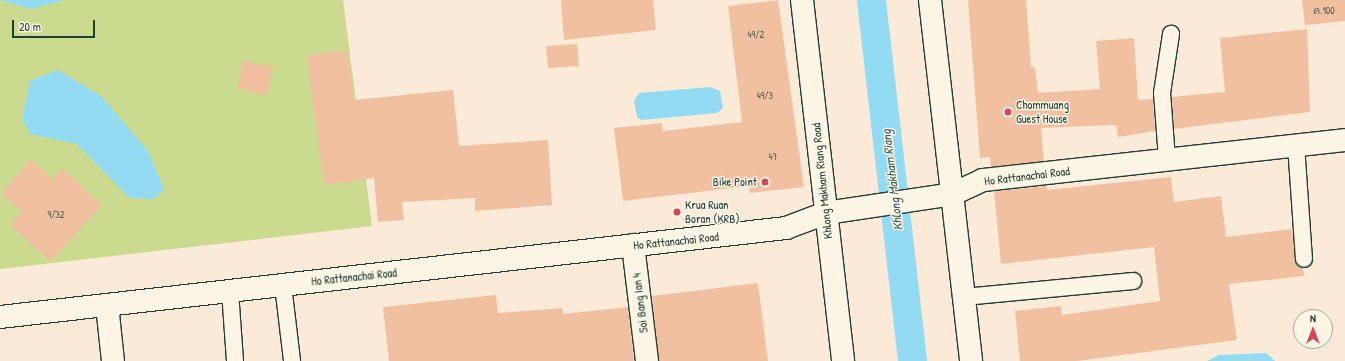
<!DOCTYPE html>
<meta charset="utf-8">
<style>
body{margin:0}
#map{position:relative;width:1345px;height:361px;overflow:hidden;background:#faead7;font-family:"Patrick Hand","Playpen Sans Thai",sans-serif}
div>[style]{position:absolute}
.green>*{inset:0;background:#cadb90}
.water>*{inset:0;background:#92dbf3}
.canal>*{height:29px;margin:-14.5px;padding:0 14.5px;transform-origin:14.5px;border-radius:14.5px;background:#92dbf3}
.building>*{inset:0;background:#f1c0a1}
.roads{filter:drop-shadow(1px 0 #1f3d34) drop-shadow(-1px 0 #1f3d34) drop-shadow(0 1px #1f3d34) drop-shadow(0 -1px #1f3d34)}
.service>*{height:16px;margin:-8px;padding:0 8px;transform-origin:8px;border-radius:8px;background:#fcf5e5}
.minor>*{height:22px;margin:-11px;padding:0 11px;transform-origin:11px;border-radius:11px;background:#fcf5e5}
.tertiary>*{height:22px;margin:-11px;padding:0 11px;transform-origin:11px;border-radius:11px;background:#fcf5e5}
.dots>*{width:11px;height:11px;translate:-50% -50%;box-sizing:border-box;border:2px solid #fcf5e5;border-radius:50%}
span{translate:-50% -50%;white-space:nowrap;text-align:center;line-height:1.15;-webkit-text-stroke:3px #fcf5e5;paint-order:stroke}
.number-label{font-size:10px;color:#545e4f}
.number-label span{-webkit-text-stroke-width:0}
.poi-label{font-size:12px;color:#1f3d34}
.left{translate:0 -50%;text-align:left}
.right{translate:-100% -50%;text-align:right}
.street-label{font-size:12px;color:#1f3d34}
.water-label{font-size:13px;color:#365d5a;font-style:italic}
.north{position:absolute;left:1293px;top:309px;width:40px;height:40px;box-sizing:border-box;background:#fcf5e5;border:1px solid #a4ab9e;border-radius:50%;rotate:0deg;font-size:11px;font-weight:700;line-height:16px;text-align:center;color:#1f3d34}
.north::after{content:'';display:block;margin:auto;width:14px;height:18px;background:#d1495b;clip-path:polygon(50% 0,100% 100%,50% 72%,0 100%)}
.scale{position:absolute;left:12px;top:20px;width:83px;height:18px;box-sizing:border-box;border:2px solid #1f3d34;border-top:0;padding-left:5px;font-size:12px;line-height:14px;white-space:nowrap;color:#1f3d34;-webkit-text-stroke:3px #fcf5e5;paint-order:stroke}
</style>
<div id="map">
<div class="green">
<i style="clip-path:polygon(0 0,343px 0,372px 226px,0 269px)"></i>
</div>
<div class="water">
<i style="clip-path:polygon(0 0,65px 0,31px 9px)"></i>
<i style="clip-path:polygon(58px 70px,101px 96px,148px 151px,164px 189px,154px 199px,130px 198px,77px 144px,30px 134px,22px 119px,30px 81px)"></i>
<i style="clip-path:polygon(710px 87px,720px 91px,723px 108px,717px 113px,641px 120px,637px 117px,634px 101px,639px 93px)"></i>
<i style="clip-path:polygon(1266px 353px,1275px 361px,1207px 361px,1219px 355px)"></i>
</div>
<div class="canal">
<i style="left:871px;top:0;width:363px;rotate:83.5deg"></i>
</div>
<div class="building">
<i style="clip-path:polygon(561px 0,653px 0,656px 30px,564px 40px)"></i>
<i style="clip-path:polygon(778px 0,804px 187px,750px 193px,749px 186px,623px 201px,614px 128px,662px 123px,663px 131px,742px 122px,728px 6px)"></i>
<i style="clip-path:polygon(968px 0,1026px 0,1031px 67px,1035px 67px,1038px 93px,1100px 89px,1096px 41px,1134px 38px,1138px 100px,1153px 99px,1155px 131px,1118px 137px,1116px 125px,1041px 128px,1044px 161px,991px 167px,990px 157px,980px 158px)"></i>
<i style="clip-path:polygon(1302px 0,1345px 0,1345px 21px,1305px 25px)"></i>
<i style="clip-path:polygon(1307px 29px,1310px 112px,1174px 129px,1172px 97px,1225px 92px,1220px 38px)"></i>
<i style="clip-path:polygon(577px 44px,579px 66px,548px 68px,546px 46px)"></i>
<i style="clip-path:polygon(347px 50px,354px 100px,453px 90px,459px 146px,548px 140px,552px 205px,475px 211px,475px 198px,402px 202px,404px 220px,378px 222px,374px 178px,324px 185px,307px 55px)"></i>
<i style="clip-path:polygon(243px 61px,273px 67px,267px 95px,238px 89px)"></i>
<i style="clip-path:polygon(31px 160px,52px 179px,62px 168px,102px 205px,51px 261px,10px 225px,22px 212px,1px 193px)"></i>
<i style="clip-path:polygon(1171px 177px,1174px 202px,1221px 196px,1226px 237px,1292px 229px,1295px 260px,1303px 268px,1304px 276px,1229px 284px,1237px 340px,1077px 361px,1020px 361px,1015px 311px,1061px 306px,1062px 315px,1160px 301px,1154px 247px,1001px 264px,994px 191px,1047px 186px,1047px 190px)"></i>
<i style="clip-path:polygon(758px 283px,768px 361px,659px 361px,652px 296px)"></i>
<i style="clip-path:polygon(496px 295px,498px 313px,562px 308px,563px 314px,628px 307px,634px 361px,389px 361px,383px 307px)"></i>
</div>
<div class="roads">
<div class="service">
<i style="left:1296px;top:145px;width:114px;rotate:86deg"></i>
<i style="left:1167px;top:159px;width:66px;rotate:-94.3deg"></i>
<i style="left:1162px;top:93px;width:60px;rotate:-81.3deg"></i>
<i style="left:283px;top:285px;width:77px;rotate:83.2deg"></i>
<i style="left:230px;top:291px;width:70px;rotate:85.9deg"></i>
<i style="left:964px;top:297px;width:170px;rotate:-5.4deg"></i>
</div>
<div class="minor">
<i style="left:633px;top:245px;width:117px;rotate:83.1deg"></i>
<i style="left:107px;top:305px;width:56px;rotate:83.9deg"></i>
<i style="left:0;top:317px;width:791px;rotate:-6.46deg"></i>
<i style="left:786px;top:228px;width:43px;rotate:-20.6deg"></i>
<i style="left:826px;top:213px;width:128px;rotate:-8.5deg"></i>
<i style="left:953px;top:194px;width:33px;rotate:-25deg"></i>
<i style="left:983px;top:180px;width:364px;rotate:-6.3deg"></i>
</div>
<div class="tertiary">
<i style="left:802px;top:0;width:363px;rotate:83.5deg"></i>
<i style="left:930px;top:0;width:363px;rotate:83.5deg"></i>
</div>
</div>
<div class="dots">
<i style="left:1008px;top:112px;background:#d1495b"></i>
<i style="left:765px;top:182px;background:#d1495b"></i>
<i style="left:677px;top:212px;background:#d1495b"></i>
</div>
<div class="number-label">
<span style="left:1324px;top:11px">ค.100</span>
<span style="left:756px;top:35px">49/2</span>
<span style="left:765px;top:96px">49/3</span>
<span style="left:773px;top:157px">47</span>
<span style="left:56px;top:215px">9/32</span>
</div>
<div class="poi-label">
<span class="left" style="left:1016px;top:112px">Chommuang<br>Guest House</span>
<span class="right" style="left:757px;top:182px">Bike Point</span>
<span class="left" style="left:685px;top:212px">Krua Ruan<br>Boran (KRB)</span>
</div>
<div class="street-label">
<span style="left:1027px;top:176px;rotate:-7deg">Ho Rattanachai Road</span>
<span style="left:822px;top:181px;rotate:-96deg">Khlong Makham Riang Road</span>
<span style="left:676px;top:241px;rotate:-6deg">Ho Rattanachai Road</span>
<span style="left:354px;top:277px;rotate:-6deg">Ho Rattanachai Road</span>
<span style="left:640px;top:303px;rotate:-97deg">Soi Bang Ian 4</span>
</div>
<div class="water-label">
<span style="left:892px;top:180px;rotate:-97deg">Khlong Makham Riang</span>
</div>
<div class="north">N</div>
<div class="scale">20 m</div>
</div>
